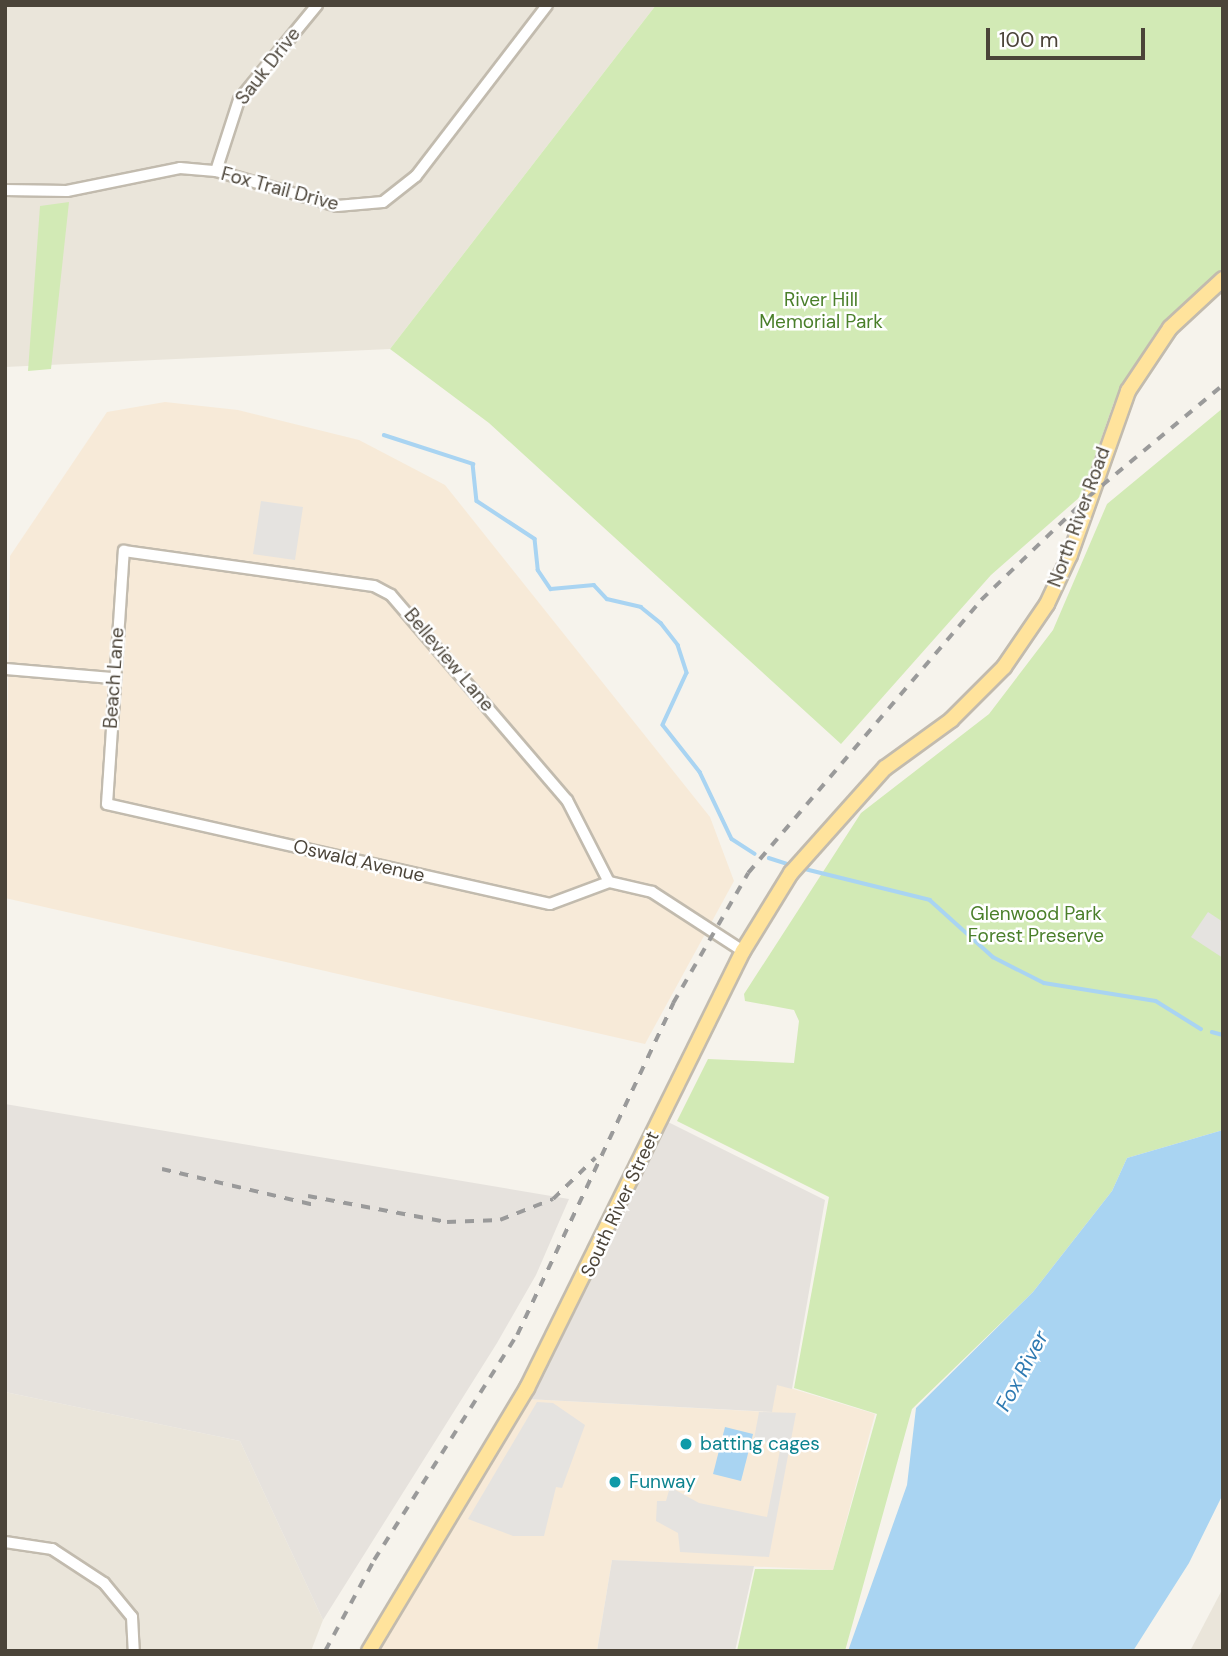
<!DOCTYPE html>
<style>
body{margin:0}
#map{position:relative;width:1228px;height:1656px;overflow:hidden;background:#f6f3ec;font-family:"DM Sans",sans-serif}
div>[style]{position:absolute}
.residential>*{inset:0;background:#eae5da}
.commercial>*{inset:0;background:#f7ead8}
.industrial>*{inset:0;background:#e6e2dd}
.green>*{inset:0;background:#d2eab5}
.parking>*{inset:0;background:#e5e3e0}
.water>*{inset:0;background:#a9d4f2}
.stream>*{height:3.5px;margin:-1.75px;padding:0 1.75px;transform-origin:1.75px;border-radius:1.75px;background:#a9d4f2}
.roads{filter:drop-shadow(2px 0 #c2bbae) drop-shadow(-2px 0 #c2bbae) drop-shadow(0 2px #c2bbae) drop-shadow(0 -2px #c2bbae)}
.minor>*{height:10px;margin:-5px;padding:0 5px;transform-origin:5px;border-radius:5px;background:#fff}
.major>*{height:14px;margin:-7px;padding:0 7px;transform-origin:7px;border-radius:7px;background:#ffe39c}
.rail>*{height:3.5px;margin-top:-1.75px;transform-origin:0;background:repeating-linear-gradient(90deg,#9a9a9a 0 9px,transparent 0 18px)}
.dots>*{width:19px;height:19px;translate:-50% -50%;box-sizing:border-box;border:4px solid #fff;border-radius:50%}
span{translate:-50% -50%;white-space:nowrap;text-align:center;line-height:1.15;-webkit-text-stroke:5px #fff;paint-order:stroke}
.street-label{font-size:19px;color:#4b4439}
.park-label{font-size:19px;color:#4a7f2a}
.culture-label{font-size:19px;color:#0d838f}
.left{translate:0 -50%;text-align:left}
.water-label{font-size:21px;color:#2e7ab2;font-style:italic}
.frame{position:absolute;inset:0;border:7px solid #4b4439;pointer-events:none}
.scale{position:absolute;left:986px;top:28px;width:159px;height:32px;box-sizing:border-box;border:4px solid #4b4439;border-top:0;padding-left:9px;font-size:21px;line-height:24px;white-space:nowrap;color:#4b4439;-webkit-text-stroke:5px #fff;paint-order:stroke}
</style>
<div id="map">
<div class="residential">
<i style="clip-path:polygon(5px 5px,656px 5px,390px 349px,5px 367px)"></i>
<i style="clip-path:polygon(5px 1392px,240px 1441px,323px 1620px,311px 1651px,5px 1651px)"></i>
<i style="clip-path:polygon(1223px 1588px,1223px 1651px,1190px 1651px)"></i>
</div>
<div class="commercial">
<i style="clip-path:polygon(165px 402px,238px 410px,359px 440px,445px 485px,710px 817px,734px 881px,645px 1044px,5px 898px,10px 556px,107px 412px)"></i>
<i style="clip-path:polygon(777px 1384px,875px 1414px,833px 1570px,612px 1560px,597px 1651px,375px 1651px,527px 1399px,771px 1412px)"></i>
</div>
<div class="industrial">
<i style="clip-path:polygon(5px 1104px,569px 1199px,536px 1275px,497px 1343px,323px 1620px,240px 1441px,5px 1392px)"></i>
<i style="clip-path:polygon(666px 1121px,825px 1200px,792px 1389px,777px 1385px,772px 1412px,527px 1399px)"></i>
<i style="clip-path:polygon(612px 1560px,754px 1566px,735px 1651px,597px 1651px)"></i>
</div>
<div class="green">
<i style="clip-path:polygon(656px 5px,1223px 5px,1223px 269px,1153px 336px,1114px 402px,1081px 496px,991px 575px,841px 744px,489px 423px,390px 349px)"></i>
<i style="clip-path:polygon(69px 202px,51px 369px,28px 371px,40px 206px)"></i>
<i style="clip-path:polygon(1223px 408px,1223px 1130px,1127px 1158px,1112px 1191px,1033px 1292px,912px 1409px,845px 1651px,737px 1651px,755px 1569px,833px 1570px,877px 1414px,794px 1388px,829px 1197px,677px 1121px,708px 1059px,794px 1063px,799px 1021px,794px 1010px,745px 1001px,744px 994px,861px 813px,989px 714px,1053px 630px,1107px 504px)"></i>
</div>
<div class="parking">
<i style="clip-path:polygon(261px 501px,303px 507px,295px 560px,253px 554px)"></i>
<i style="clip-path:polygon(1208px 912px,1223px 922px,1223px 958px,1191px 937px)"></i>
<i style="clip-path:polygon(537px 1402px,553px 1403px,585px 1425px,562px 1488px,556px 1487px,544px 1536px,513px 1536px,468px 1519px)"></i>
<i style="clip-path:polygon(759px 1412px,796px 1413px,769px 1557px,680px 1552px,678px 1533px,656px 1521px,657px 1501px,666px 1501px,670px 1487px,699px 1503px,767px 1517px,781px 1445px,754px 1439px)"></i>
</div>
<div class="water">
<i style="clip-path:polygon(1223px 1130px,1223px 1494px,1189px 1563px,1133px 1651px,848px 1651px,907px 1485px,916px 1408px,1033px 1292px,1112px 1191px,1127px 1158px)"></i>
<i style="clip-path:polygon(725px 1427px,753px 1434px,741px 1481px,713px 1474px)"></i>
</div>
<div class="stream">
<i style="left:384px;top:435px;width:94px;rotate:18deg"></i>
<i style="left:473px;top:464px;width:37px;rotate:84deg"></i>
<i style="left:477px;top:501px;width:69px;rotate:33.2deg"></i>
<i style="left:535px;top:539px;width:31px;rotate:84deg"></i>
<i style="left:538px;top:570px;width:23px;rotate:56deg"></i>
<i style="left:551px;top:589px;width:43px;rotate:-5.3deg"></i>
<i style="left:594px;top:585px;width:19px;rotate:47deg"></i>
<i style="left:607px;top:599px;width:35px;rotate:13deg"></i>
<i style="left:641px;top:607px;width:26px;rotate:39deg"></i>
<i style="left:661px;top:623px;width:28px;rotate:52deg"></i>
<i style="left:678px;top:645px;width:29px;rotate:72deg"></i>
<i style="left:687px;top:673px;width:57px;rotate:114.8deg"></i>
<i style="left:663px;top:725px;width:60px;rotate:51.8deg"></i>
<i style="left:700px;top:772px;width:74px;rotate:64.5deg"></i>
<i style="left:732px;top:839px;width:27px;rotate:33deg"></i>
<i style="left:769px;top:858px;width:26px;rotate:18deg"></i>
<i style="left:801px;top:868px;width:133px;rotate:13.9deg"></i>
<i style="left:930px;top:900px;width:85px;rotate:42.1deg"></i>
<i style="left:993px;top:957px;width:57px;rotate:27deg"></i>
<i style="left:1044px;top:983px;width:113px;rotate:9.1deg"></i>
<i style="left:1156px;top:1001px;width:53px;rotate:31.9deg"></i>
<i style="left:1212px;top:1032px;width:11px;rotate:15deg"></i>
</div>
<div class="roads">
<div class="minor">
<i style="left:216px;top:171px;width:75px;rotate:-72.1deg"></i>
<i style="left:239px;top:100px;width:123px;rotate:-50.6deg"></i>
<i style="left:5px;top:190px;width:62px;rotate:0.9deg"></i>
<i style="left:67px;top:191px;width:115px;rotate:-11.5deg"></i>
<i style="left:180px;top:168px;width:36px;rotate:5deg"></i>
<i style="left:216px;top:171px;width:126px;rotate:16.1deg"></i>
<i style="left:337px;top:206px;width:46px;rotate:-5deg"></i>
<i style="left:383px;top:202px;width:42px;rotate:-38.2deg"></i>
<i style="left:416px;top:176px;width:215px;rotate:-52.5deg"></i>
<i style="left:124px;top:551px;width:252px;rotate:8deg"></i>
<i style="left:374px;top:586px;width:19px;rotate:28deg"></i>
<i style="left:391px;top:595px;width:270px;rotate:49.4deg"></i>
<i style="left:567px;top:800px;width:92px;rotate:62.9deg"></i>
<i style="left:609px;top:882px;width:63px;rotate:159.6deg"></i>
<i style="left:550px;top:904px;width:454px;rotate:-167.3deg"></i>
<i style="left:107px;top:804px;width:254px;rotate:-86.2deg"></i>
<i style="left:5px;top:669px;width:108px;rotate:4.8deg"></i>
<i style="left:609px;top:882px;width:44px;rotate:13.1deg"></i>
<i style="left:652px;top:892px;width:108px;rotate:33deg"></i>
<i style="left:5px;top:1542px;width:48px;rotate:8.5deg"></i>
<i style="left:52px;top:1549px;width:62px;rotate:33.2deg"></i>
<i style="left:104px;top:1583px;width:44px;rotate:50.5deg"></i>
<i style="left:132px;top:1617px;width:34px;rotate:87deg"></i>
</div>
<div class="major">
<i style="left:369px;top:1651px;width:307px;rotate:-59deg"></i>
<i style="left:527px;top:1388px;width:487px;rotate:-63.7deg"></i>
<i style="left:743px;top:951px;width:92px;rotate:-58.4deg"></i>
<i style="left:791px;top:873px;width:141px;rotate:-48.2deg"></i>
<i style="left:885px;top:768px;width:82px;rotate:-36deg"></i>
<i style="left:951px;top:720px;width:75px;rotate:-45deg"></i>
<i style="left:1004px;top:667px;width:76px;rotate:-55.7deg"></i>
<i style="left:1047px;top:604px;width:54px;rotate:-64.9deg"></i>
<i style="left:1070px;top:555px;width:174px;rotate:-70.5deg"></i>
<i style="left:1128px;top:391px;width:76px;rotate:-56.3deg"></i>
<i style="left:1170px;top:328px;width:72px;rotate:-42.8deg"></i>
</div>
</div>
<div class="rail">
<i style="left:162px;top:1169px;width:161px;rotate:13.3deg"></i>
<i style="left:308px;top:1196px;width:141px;rotate:10.6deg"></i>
<i style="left:447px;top:1222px;width:53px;rotate:-2.2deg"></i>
<i style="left:500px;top:1220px;width:57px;rotate:-21.6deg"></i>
<i style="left:553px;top:1199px;width:59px;rotate:-44.3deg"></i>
<i style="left:325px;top:1651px;width:103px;rotate:-61.7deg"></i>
<i style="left:374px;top:1560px;width:267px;rotate:-57.6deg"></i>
<i style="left:517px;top:1335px;width:367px;rotate:-64.8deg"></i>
<i style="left:673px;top:1003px;width:150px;rotate:-60deg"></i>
<i style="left:748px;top:873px;width:359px;rotate:-49.5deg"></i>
<i style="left:981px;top:600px;width:149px;rotate:-43.9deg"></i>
<i style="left:1088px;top:497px;width:175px;rotate:-39.7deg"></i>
</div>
<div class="dots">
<i style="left:686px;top:1444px;background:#0f9aa8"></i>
<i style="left:615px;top:1482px;background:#0f9aa8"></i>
</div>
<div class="street-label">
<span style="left:268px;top:66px;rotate:-52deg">Sauk Drive</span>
<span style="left:280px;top:189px;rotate:15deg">Fox Trail Drive</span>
<span style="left:1079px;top:517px;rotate:-70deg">North River Road</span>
<span style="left:449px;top:660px;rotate:50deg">Belleview Lane</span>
<span style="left:114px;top:678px;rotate:-86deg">Beach Lane</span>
<span style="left:359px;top:861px;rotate:13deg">Oswald Avenue</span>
<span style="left:620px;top:1204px;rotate:-65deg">South River Street</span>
</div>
<div class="park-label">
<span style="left:821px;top:311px">River Hill<br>Memorial Park</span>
<span style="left:1036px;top:925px">Glenwood Park<br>Forest Preserve</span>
</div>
<div class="culture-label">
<span class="left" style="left:700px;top:1444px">batting cages</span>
<span class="left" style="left:629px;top:1482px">Funway</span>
</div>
<div class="water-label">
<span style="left:1022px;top:1371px;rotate:-62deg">Fox River</span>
</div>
<div class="frame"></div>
<div class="scale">100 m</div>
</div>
